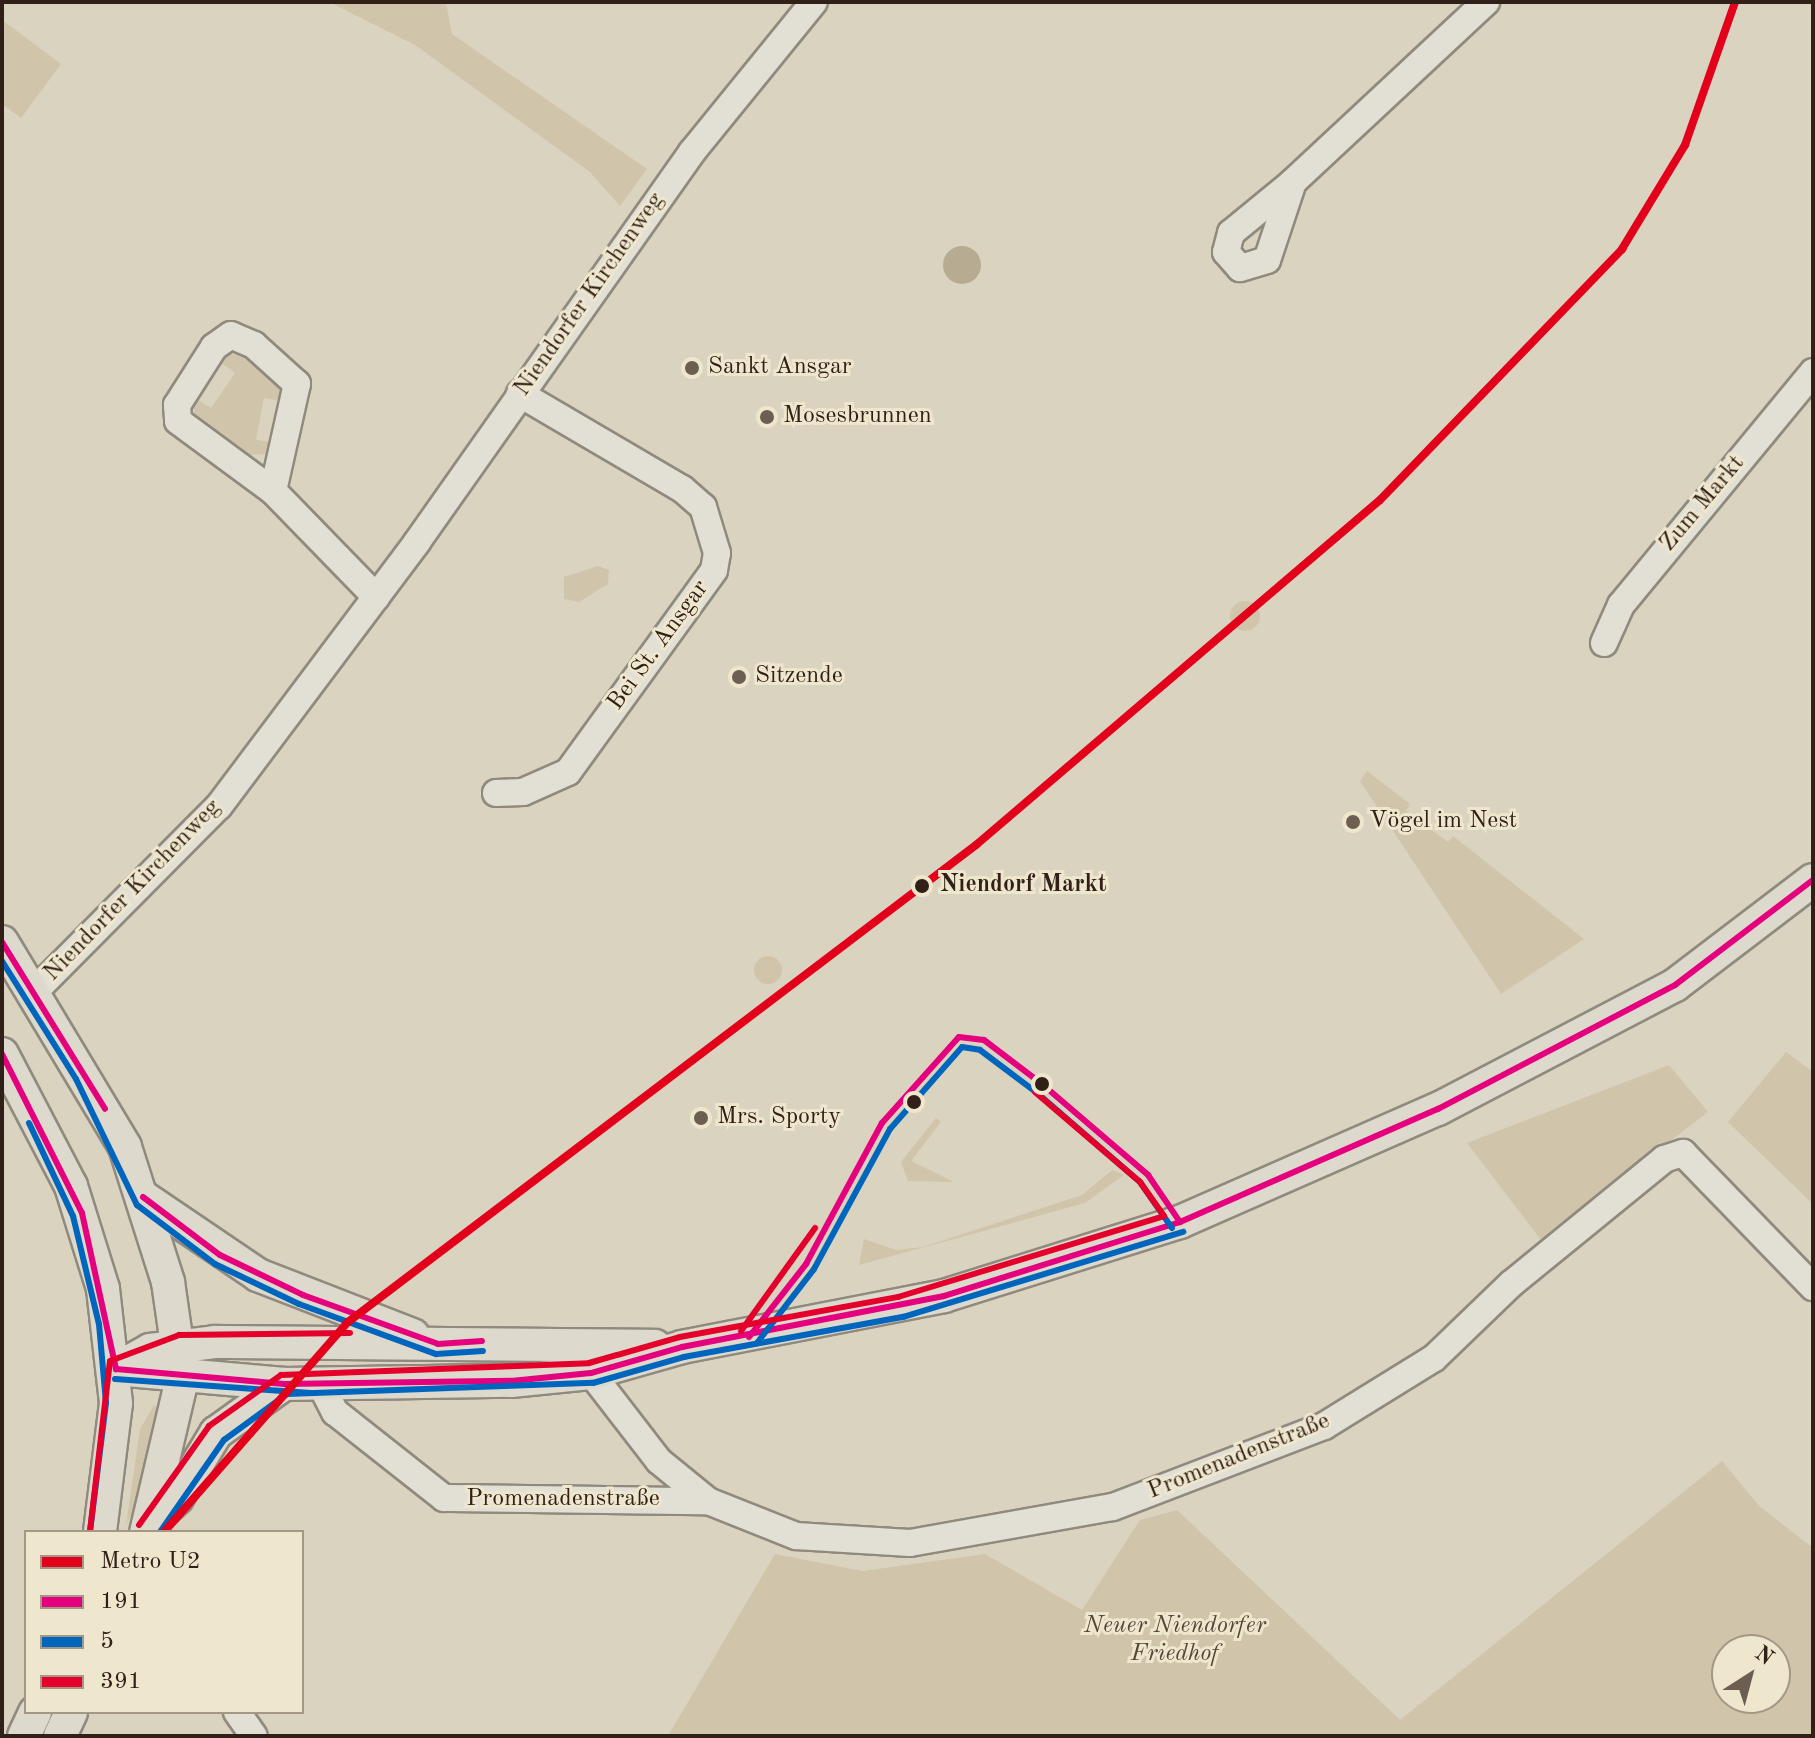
<!DOCTYPE html>
<meta charset="utf-8">
<style>
body{margin:0}
#map{position:relative;width:1815px;height:1738px;overflow:hidden;background:#dad3bf;font-family:"Old Standard TT",serif}
div>[style]{position:absolute}
.green>*{inset:0;background:#d0c5aa}
.round{border-radius:50%}
.water>*{inset:0;background:#b7ab92}
.roads{filter:drop-shadow(2px 0 #908a7e) drop-shadow(-2px 0 #908a7e) drop-shadow(0 2px #908a7e) drop-shadow(0 -2px #908a7e)}
.minor>*{height:26px;margin:-13px;padding:0 13px;transform-origin:13px;border-radius:13px;background:#e2dfd5}
.major>*{height:32px;margin:-16px;padding:0 16px;transform-origin:16px;border-radius:16px;background:#ddd9cd}
.bus-1>*{height:6px;margin:-3px;padding:0 3px;transform-origin:3px;border-radius:3px;background:#e5007d}
.bus-2>*{height:6px;margin:-3px;padding:0 3px;transform-origin:3px;border-radius:3px;background:#0065bd}
.bus-3>*{height:6px;margin:-3px;padding:0 3px;transform-origin:3px;border-radius:3px;background:#e4002b}
.metro-1>*{height:8px;margin:-4px;padding:0 4px;transform-origin:4px;border-radius:4px;background:#e2001a}
.dots>*{width:22px;height:22px;translate:-50% -50%;box-sizing:border-box;border:4px solid #efe6ce;border-radius:50%}
span{translate:-50% -50%;white-space:nowrap;text-align:center;line-height:1.15;-webkit-text-stroke:6px #efe6ce;paint-order:stroke}
.street-label{font-size:24px;color:#302017}
.poi-label{font-size:24px;color:#302017}
.left{translate:0 -50%;text-align:left}
.stop-label{font-size:24px;color:#302017;font-weight:700}
.park-label{font-size:24px;color:#564637;font-style:italic}
.frame{position:absolute;inset:0;border:4px solid #302017;pointer-events:none}
.legend{position:absolute;left:24px;top:1530px;width:280px;height:184px;box-sizing:border-box;background:#efe6ce;border:2px solid #a39785;margin:0;padding:10px 14px;list-style:none;font-size:24px;color:#302017}
.legend li{display:flex;align-items:center;gap:16px;height:40px}
.legend b{width:40px;border:2px solid #a39785}
.north{position:absolute;left:1711px;top:1634px;width:80px;height:80px;box-sizing:border-box;background:#efe6ce;border:2px solid #a39785;border-radius:50%;rotate:36deg;font-size:22px;font-weight:700;line-height:32px;text-align:center;color:#302017}
.north::after{content:'';display:block;margin:auto;width:28px;height:36px;background:#6c5f52;clip-path:polygon(50% 0,100% 100%,50% 72%,0 100%)}
</style>
<div id="map">
<div class="green">
<i style="clip-path:polygon(329px 2px,446px 2px,452px 34px,647px 169px,620px 206px,590px 172px,415px 45px)"></i>
<i style="clip-path:polygon(2px 20px,61px 64px,21px 118px,2px 104px)"></i>
<i style="clip-path:polygon(231px 354px,243px 354px,285px 391px,284px 401px,264px 398px,256px 440px,277px 443px,268px 454px,245px 455px,195px 422px,193px 397px,211px 408px,235px 373px,218px 361px)"></i>
<i style="clip-path:polygon(598px 566px,609px 570px,608px 584px,579px 602px,564px 599px,564px 577px)"></i>
<i class="round" style="left:1230px;top:601px;width:30px;height:30px"></i>
<i style="clip-path:polygon(1367px 771px,1410px 804px,1406px 811px,1448px 842px,1453px 836px,1584px 939px,1501px 994px,1360px 781px)"></i>
<i class="round" style="left:754px;top:956px;width:28px;height:28px"></i>
<i style="clip-path:polygon(1786px 1052px,1813px 1072px,1813px 1204px,1728px 1122px)"></i>
<i style="clip-path:polygon(1669px 1065px,1708px 1112px,1541px 1240px,1467px 1143px)"></i>
<i style="clip-path:polygon(936px 1118px,941px 1122px,911px 1161px,954px 1182px,908px 1181px,901px 1162px)"></i>
<i style="clip-path:polygon(1112px 1170px,1124px 1175px,1085px 1203px,859px 1265px,864px 1239px,896px 1250px,923px 1247px,1082px 1195px)"></i>
<i style="clip-path:polygon(154px 1405px,161px 1411px,142px 1494px,126px 1525px,140px 1429px)"></i>
<i style="clip-path:polygon(evenodd,1722px 1461px,1759px 1506px,1813px 1548px,1813px 1736px,668px 1736px,775px 1554px,863px 1571px,985px 1554px,1082px 1610px,1140px 1520px,1177px 1510px,1400px 1720px,1722px 1461px,1727px 1650px,1775px 1650px,1775px 1698px,1727px 1698px,1727px 1650px)"></i>
</div>
<div class="water">
<i class="round" style="left:943px;top:246px;width:38px;height:38px"></i>
</div>
<div class="roads">
<div class="minor">
<i style="left:1293px;top:182px;width:264px;rotate:-43deg"></i>
<i style="left:1293px;top:182px;width:82px;rotate:108.4deg"></i>
<i style="left:1267px;top:260px;width:28px;rotate:163deg"></i>
<i style="left:1240px;top:268px;width:21px;rotate:-131deg"></i>
<i style="left:1226px;top:252px;width:20px;rotate:-75deg"></i>
<i style="left:1231px;top:233px;width:80px;rotate:-39.4deg"></i>
<i style="left:273px;top:491px;width:110px;rotate:-77.4deg"></i>
<i style="left:297px;top:384px;width:58px;rotate:-137.8deg"></i>
<i style="left:254px;top:345px;width:25px;rotate:-157deg"></i>
<i style="left:231px;top:335px;width:21px;rotate:145deg"></i>
<i style="left:214px;top:347px;width:69px;rotate:122.5deg"></i>
<i style="left:177px;top:405px;width:16px;rotate:86deg"></i>
<i style="left:178px;top:421px;width:118px;rotate:36.4deg"></i>
<i style="left:273px;top:491px;width:148px;rotate:45.8deg"></i>
<i style="left:1604px;top:643px;width:42px;rotate:-65.9deg"></i>
<i style="left:1621px;top:605px;width:302px;rotate:-50.5deg"></i>
<i style="left:496px;top:793px;width:27px;rotate:-2deg"></i>
<i style="left:523px;top:792px;width:49px;rotate:-24deg"></i>
<i style="left:568px;top:772px;width:249px;rotate:-54.1deg"></i>
<i style="left:714px;top:570px;width:17px;rotate:-80deg"></i>
<i style="left:717px;top:553px;width:48px;rotate:-106.9deg"></i>
<i style="left:703px;top:507px;width:28px;rotate:-139deg"></i>
<i style="left:682px;top:489px;width:188px;rotate:-149.6deg"></i>
<i style="left:34px;top:992px;width:262px;rotate:-45.2deg"></i>
<i style="left:219px;top:806px;width:330px;rotate:-53.1deg"></i>
<i style="left:417px;top:542px;width:477px;rotate:-54.8deg"></i>
<i style="left:692px;top:152px;width:193px;rotate:-50.9deg"></i>
<i style="left:591px;top:1373px;width:111px;rotate:52.3deg"></i>
<i style="left:659px;top:1461px;width:63px;rotate:39.2deg"></i>
<i style="left:708px;top:1501px;width:95px;rotate:21.7deg"></i>
<i style="left:796px;top:1536px;width:114px;rotate:3.5deg"></i>
<i style="left:910px;top:1543px;width:206px;rotate:-10.1deg"></i>
<i style="left:1113px;top:1507px;width:226px;rotate:-21deg"></i>
<i style="left:1324px;top:1426px;width:129px;rotate:-31.7deg"></i>
<i style="left:1434px;top:1358px;width:107px;rotate:-43.9deg"></i>
<i style="left:1511px;top:1284px;width:198px;rotate:-39.2deg"></i>
<i style="left:1664px;top:1159px;width:20px;rotate:-18deg"></i>
<i style="left:1683px;top:1153px;width:187px;rotate:45.9deg"></i>
<i style="left:320px;top:1383px;width:33px;rotate:63deg"></i>
<i style="left:335px;top:1412px;width:139px;rotate:38.3deg"></i>
<i style="left:444px;top:1498px;width:264px;rotate:0.7deg"></i>
<i style="left:237px;top:1712px;width:29px;rotate:55deg"></i>
</div>
<div class="major">
<i style="left:2px;top:942px;width:239px;rotate:59deg"></i>
<i style="left:125px;top:1147px;width:142px;rotate:72.3deg"></i>
<i style="left:168px;top:1282px;width:98px;rotate:81.8deg"></i>
<i style="left:182px;top:1379px;width:157px;rotate:103.2deg"></i>
<i style="left:2px;top:1054px;width:149px;rotate:62.4deg"></i>
<i style="left:71px;top:1186px;width:108px;rotate:72.7deg"></i>
<i style="left:103px;top:1289px;width:115px;rotate:83.5deg"></i>
<i style="left:116px;top:1403px;width:130px;rotate:97.1deg"></i>
<i style="left:143px;top:1197px;width:139px;rotate:34.1deg"></i>
<i style="left:258px;top:1275px;width:166px;rotate:21.2deg"></i>
<i style="left:116px;top:1369px;width:169px;rotate:5.1deg"></i>
<i style="left:284px;top:1384px;width:227px;rotate:-0.8deg"></i>
<i style="left:511px;top:1381px;width:80px;rotate:-5.7deg"></i>
<i style="left:591px;top:1373px;width:95px;rotate:-15.9deg"></i>
<i style="left:682px;top:1347px;width:267px;rotate:-11deg"></i>
<i style="left:944px;top:1296px;width:247px;rotate:-17.4deg"></i>
<i style="left:1180px;top:1222px;width:282px;rotate:-23.7deg"></i>
<i style="left:1438px;top:1109px;width:267px;rotate:-27.6deg"></i>
<i style="left:1675px;top:985px;width:173px;rotate:-37.3deg"></i>
<i style="left:116px;top:1369px;width:39px;rotate:-29deg"></i>
<i style="left:150px;top:1350px;width:65px;rotate:-7deg"></i>
<i style="left:215px;top:1342px;width:440px;rotate:0.5deg"></i>
<i style="left:150px;top:1523px;width:37px;rotate:-43deg"></i>
<i style="left:177px;top:1498px;width:76px;rotate:-59deg"></i>
<i style="left:216px;top:1433px;width:84px;rotate:-35.8deg"></i>
<i style="left:24px;top:1736px;width:26px;rotate:-65deg"></i>
<i style="left:60px;top:1736px;width:26px;rotate:-65deg"></i>
</div>
</div>
<div class="bus-1">
<i style="left:2px;top:942px;width:196px;rotate:58.3deg"></i>
<i style="left:2px;top:1054px;width:178px;rotate:63.3deg"></i>
<i style="left:82px;top:1213px;width:160px;rotate:77.7deg"></i>
<i style="left:143px;top:1197px;width:96px;rotate:37deg"></i>
<i style="left:220px;top:1255px;width:92px;rotate:25.7deg"></i>
<i style="left:303px;top:1295px;width:144px;rotate:19.9deg"></i>
<i style="left:438px;top:1344px;width:44px;rotate:-3.9deg"></i>
<i style="left:749px;top:1337px;width:93px;rotate:-52deg"></i>
<i style="left:806px;top:1264px;width:160px;rotate:-61.7deg"></i>
<i style="left:882px;top:1123px;width:115px;rotate:-48.2deg"></i>
<i style="left:959px;top:1037px;width:25px;rotate:7deg"></i>
<i style="left:984px;top:1040px;width:73px;rotate:37.2deg"></i>
<i style="left:1042px;top:1084px;width:140px;rotate:40.6deg"></i>
<i style="left:1148px;top:1175px;width:57px;rotate:55.8deg"></i>
<i style="left:116px;top:1369px;width:169px;rotate:5.1deg"></i>
<i style="left:284px;top:1384px;width:227px;rotate:-0.8deg"></i>
<i style="left:511px;top:1381px;width:80px;rotate:-5.7deg"></i>
<i style="left:591px;top:1373px;width:95px;rotate:-15.9deg"></i>
<i style="left:682px;top:1347px;width:267px;rotate:-11deg"></i>
<i style="left:944px;top:1296px;width:247px;rotate:-17.4deg"></i>
<i style="left:1180px;top:1222px;width:282px;rotate:-23.7deg"></i>
<i style="left:1438px;top:1109px;width:267px;rotate:-27.6deg"></i>
<i style="left:1675px;top:985px;width:173px;rotate:-37.3deg"></i>
</div>
<div class="bus-2">
<i style="left:2px;top:961px;width:139px;rotate:57.9deg"></i>
<i style="left:76px;top:1079px;width:140px;rotate:64.2deg"></i>
<i style="left:137px;top:1205px;width:98px;rotate:37.1deg"></i>
<i style="left:215px;top:1264px;width:93px;rotate:25.5deg"></i>
<i style="left:299px;top:1304px;width:146px;rotate:20.1deg"></i>
<i style="left:436px;top:1354px;width:47px;rotate:-3.7deg"></i>
<i style="left:29px;top:1123px;width:103px;rotate:64.7deg"></i>
<i style="left:73px;top:1216px;width:111px;rotate:76.5deg"></i>
<i style="left:99px;top:1324px;width:79px;rotate:84.9deg"></i>
<i style="left:106px;top:1403px;width:129px;rotate:97.1deg"></i>
<i style="left:757px;top:1343px;width:93px;rotate:-52.4deg"></i>
<i style="left:814px;top:1269px;width:159px;rotate:-61.5deg"></i>
<i style="left:890px;top:1129px;width:109px;rotate:-48.7deg"></i>
<i style="left:962px;top:1047px;width:18px;rotate:9deg"></i>
<i style="left:980px;top:1050px;width:70px;rotate:36.9deg"></i>
<i style="left:1036px;top:1092px;width:138px;rotate:40.9deg"></i>
<i style="left:1140px;top:1182px;width:56px;rotate:55.2deg"></i>
<i style="left:115px;top:1379px;width:196px;rotate:4.1deg"></i>
<i style="left:160px;top:1532px;width:112px;rotate:-55.2deg"></i>
<i style="left:224px;top:1440px;width:78px;rotate:-36.1deg"></i>
<i style="left:287px;top:1394px;width:306px;rotate:-2.1deg"></i>
<i style="left:593px;top:1383px;width:95px;rotate:-15.9deg"></i>
<i style="left:684px;top:1357px;width:223px;rotate:-10.4deg"></i>
<i style="left:903px;top:1317px;width:293px;rotate:-16.9deg"></i>
</div>
<div class="bus-3">
<i style="left:741px;top:1331px;width:127px;rotate:-54.3deg"></i>
<i style="left:139px;top:1525px;width:121px;rotate:-54.7deg"></i>
<i style="left:209px;top:1426px;width:88px;rotate:-35.3deg"></i>
<i style="left:281px;top:1375px;width:308px;rotate:-2.2deg"></i>
<i style="left:589px;top:1363px;width:95px;rotate:-15.9deg"></i>
<i style="left:680px;top:1337px;width:222px;rotate:-10.4deg"></i>
<i style="left:898px;top:1297px;width:278px;rotate:-16.9deg"></i>
<i style="left:1164px;top:1216px;width:42px;rotate:-125.2deg"></i>
<i style="left:1140px;top:1182px;width:138px;rotate:-139.4deg"></i>
<i style="left:90px;top:1531px;width:171px;rotate:-83.3deg"></i>
<i style="left:110px;top:1361px;width:74px;rotate:-20.6deg"></i>
<i style="left:179px;top:1335px;width:171px;rotate:-0.7deg"></i>
</div>
<div class="metro-1">
<i style="left:164px;top:1532px;width:279px;rotate:-48.8deg"></i>
<i style="left:348px;top:1322px;width:789px;rotate:-37.22deg"></i>
<i style="left:976px;top:845px;width:531px;rotate:-40.5deg"></i>
<i style="left:1380px;top:500px;width:349px;rotate:-46deg"></i>
<i style="left:1622px;top:249px;width:122px;rotate:-58.8deg"></i>
<i style="left:1685px;top:145px;width:151px;rotate:-70.7deg"></i>
</div>
<div class="dots">
<i style="left:692px;top:368px;background:#6c5f52"></i>
<i style="left:767px;top:417px;background:#6c5f52"></i>
<i style="left:739px;top:677px;background:#6c5f52"></i>
<i style="left:1353px;top:822px;background:#6c5f52"></i>
<i style="left:922px;top:886px;background:#302017"></i>
<i style="left:1042px;top:1084px;background:#302017"></i>
<i style="left:914px;top:1102px;background:#302017"></i>
<i style="left:701px;top:1118px;background:#6c5f52"></i>
</div>
<div class="street-label">
<span style="left:590px;top:295px;rotate:-55deg">Niendorfer Kirchenweg</span>
<span style="left:1703px;top:504px;rotate:-50deg">Zum Markt</span>
<span style="left:659px;top:646px;rotate:-54deg">Bei St. Ansgar</span>
<span style="left:133px;top:891px;rotate:-46deg">Niendorfer Kirchenweg</span>
<span style="left:1239px;top:1457px;rotate:-22deg">Promenadenstraße</span>
<span style="left:563px;top:1500px">Promenadenstraße</span>
</div>
<div class="poi-label">
<span class="left" style="left:708px;top:368px">Sankt Ansgar</span>
<span class="left" style="left:783px;top:417px">Mosesbrunnen</span>
<span class="left" style="left:755px;top:677px">Sitzende</span>
<span class="left" style="left:1369px;top:822px">Vögel im Nest</span>
<span class="left" style="left:717px;top:1118px">Mrs. Sporty</span>
</div>
<div class="stop-label">
<span class="left" style="left:940px;top:886px">Niendorf Markt</span>
</div>
<div class="park-label">
<span style="left:1175px;top:1641px">Neuer Niendorfer<br>Friedhof</span>
</div>
<div class="frame"></div>
<ul class="legend">
<li><b style="height:10px;background:#e2001a"></b>Metro U2</li>
<li><b style="height:10px;background:#e5007d"></b>191</li>
<li><b style="height:10px;background:#0065bd"></b>5</li>
<li><b style="height:10px;background:#e4002b"></b>391</li>
</ul>
<div class="north">N</div>
</div>
